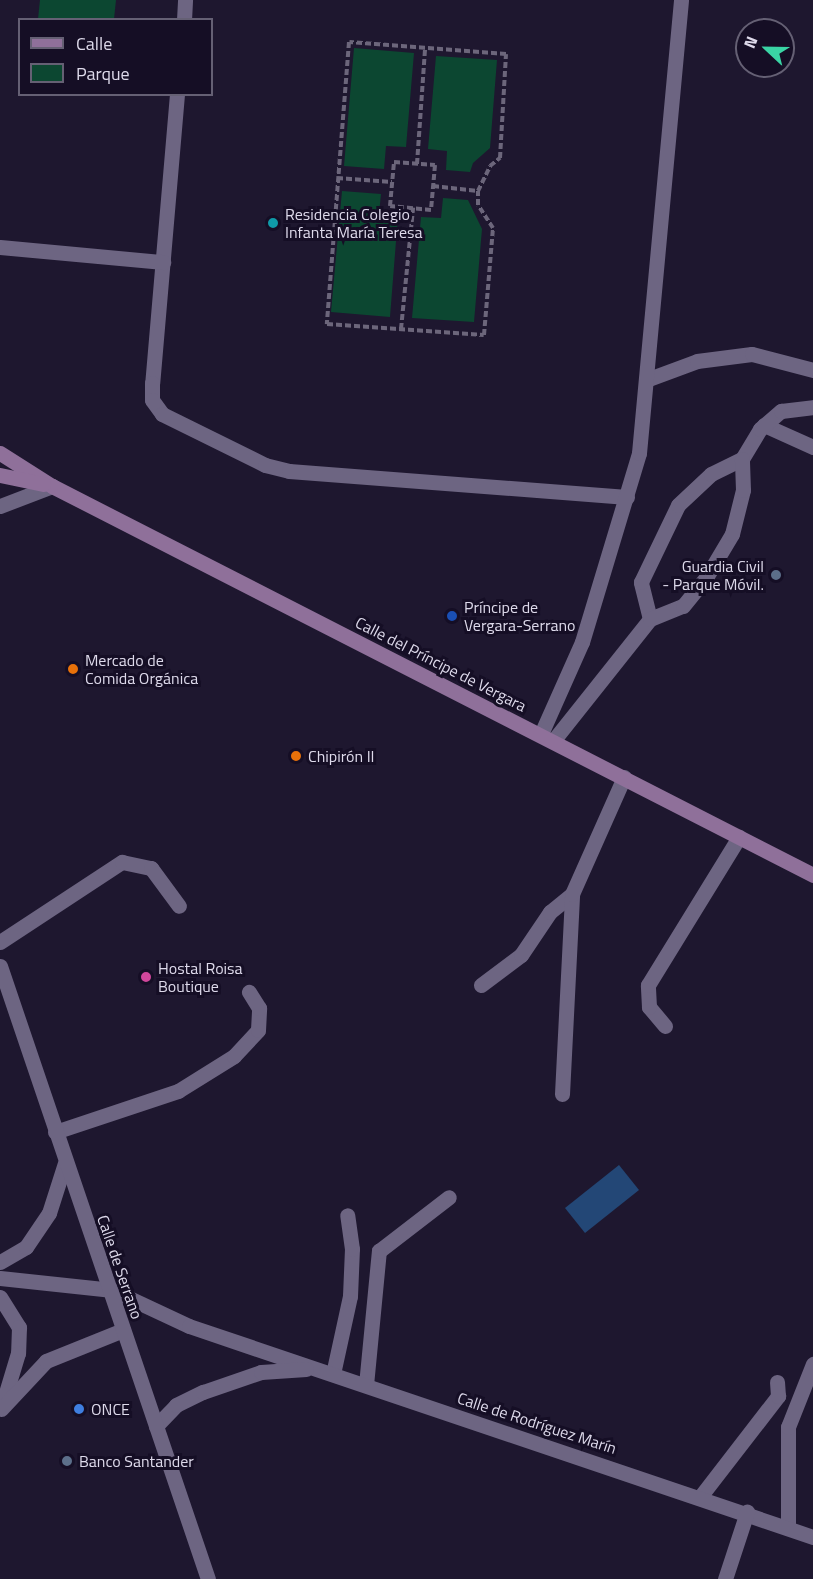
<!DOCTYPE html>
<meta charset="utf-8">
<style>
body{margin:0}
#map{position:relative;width:813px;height:1579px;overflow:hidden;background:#1e172f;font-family:"Titillium Web",sans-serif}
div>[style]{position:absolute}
.green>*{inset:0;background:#0c4731}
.water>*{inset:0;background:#234776}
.path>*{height:4px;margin-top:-2px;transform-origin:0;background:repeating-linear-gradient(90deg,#6c667b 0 6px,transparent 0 9px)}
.service>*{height:15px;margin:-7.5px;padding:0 7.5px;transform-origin:7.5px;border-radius:7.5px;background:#6d6582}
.minor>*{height:15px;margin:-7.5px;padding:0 7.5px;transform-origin:7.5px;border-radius:7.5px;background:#6d6582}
.tertiary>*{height:15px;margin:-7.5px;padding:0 7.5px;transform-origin:7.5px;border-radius:7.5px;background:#6d6582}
.secondary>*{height:15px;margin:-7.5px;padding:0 7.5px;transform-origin:7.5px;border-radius:7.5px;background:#8f709a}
.dots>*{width:16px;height:16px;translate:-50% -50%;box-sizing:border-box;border:3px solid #150e25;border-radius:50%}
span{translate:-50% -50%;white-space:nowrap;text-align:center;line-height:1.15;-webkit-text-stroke:6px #150e25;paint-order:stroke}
.poi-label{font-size:16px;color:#dedaeb}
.left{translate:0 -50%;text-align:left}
.right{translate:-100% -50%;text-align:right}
.street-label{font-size:16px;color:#dedaeb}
.legend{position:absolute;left:18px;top:18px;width:195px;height:78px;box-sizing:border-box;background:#150e25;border:2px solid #656074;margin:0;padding:8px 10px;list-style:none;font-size:18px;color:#dedaeb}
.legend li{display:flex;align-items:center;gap:12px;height:30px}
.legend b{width:30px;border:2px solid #656074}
.north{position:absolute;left:735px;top:18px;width:60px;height:60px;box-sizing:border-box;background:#150e25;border:2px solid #656074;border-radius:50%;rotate:292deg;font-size:16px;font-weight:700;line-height:24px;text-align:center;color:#dedaeb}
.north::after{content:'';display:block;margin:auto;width:21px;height:27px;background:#3ad4a5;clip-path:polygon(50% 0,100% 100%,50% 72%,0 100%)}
</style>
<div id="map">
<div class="green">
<i style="clip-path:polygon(40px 0,116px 0,114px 19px,38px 19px)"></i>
<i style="clip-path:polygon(354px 48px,414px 53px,406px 147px,386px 146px,384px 169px,344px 166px)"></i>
<i style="clip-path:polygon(436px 56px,497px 60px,490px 148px,473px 163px,470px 172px,446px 170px,447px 151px,428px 149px)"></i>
<i style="clip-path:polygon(342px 191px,381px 194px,379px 214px,398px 216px,390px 317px,331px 312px)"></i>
<i style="clip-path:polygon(443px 198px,468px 200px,482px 229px,474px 322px,412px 318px,421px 217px,441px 218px)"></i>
</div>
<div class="water">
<i style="clip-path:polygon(619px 1165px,639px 1190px,585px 1233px,565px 1208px)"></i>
</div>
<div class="path">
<i style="left:394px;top:162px;width:41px;rotate:4.2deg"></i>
<i style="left:435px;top:165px;width:45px;rotate:95.1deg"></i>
<i style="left:431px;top:210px;width:41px;rotate:-174.4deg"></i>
<i style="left:390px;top:206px;width:44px;rotate:-84.8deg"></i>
<i style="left:417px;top:164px;width:115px;rotate:-86deg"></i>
<i style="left:337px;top:178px;width:55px;rotate:4.2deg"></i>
<i style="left:433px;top:186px;width:45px;rotate:6.3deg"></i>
<i style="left:478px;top:191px;width:28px;rotate:-64deg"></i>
<i style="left:490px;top:166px;width:13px;rotate:-39deg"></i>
<i style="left:500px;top:158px;width:104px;rotate:-86.7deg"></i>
<i style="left:506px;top:54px;width:157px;rotate:-175.6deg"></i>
<i style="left:349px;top:42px;width:283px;rotate:94.5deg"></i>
<i style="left:327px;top:324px;width:157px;rotate:4deg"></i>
<i style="left:484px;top:335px;width:107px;rotate:-85.2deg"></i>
<i style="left:493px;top:228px;width:27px;rotate:-123deg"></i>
<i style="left:478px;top:205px;width:14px;rotate:-90deg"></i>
<i style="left:401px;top:329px;width:122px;rotate:-84.3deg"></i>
</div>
<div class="service">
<i style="left:184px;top:20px;width:20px;rotate:-87deg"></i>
<i style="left:177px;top:94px;width:290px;rotate:94.9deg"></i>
<i style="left:152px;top:383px;width:17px;rotate:90deg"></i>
<i style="left:152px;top:400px;width:17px;rotate:54deg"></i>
<i style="left:162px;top:414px;width:115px;rotate:26.3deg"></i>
<i style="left:265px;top:465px;width:25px;rotate:14deg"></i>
<i style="left:289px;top:471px;width:339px;rotate:4.4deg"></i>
<i style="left:0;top:247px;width:164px;rotate:5.3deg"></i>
<i style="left:646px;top:380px;width:54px;rotate:-20.4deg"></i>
<i style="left:697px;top:361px;width:55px;rotate:-7.3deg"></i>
<i style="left:752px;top:354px;width:63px;rotate:14.7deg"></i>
<i style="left:764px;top:425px;width:54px;rotate:24.2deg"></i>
<i style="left:650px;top:619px;width:38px;rotate:-104deg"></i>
<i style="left:641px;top:582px;width:85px;rotate:-64.3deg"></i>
<i style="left:678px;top:505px;width:45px;rotate:-43.2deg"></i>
<i style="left:711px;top:474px;width:34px;rotate:-26deg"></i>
<i style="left:742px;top:459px;width:35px;rotate:-59deg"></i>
<i style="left:760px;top:429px;width:28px;rotate:-41deg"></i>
<i style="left:781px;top:411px;width:32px;rotate:-7deg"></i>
<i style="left:541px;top:734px;width:101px;rotate:-66deg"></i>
<i style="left:582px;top:642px;width:197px;rotate:-73.2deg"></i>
<i style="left:639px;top:453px;width:455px;rotate:-84.7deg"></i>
<i style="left:553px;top:741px;width:156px;rotate:-51.5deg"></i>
<i style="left:650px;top:619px;width:35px;rotate:-22deg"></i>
<i style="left:683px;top:606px;width:38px;rotate:-51deg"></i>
<i style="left:707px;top:576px;width:49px;rotate:-59.2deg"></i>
<i style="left:732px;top:534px;width:45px;rotate:-76deg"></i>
<i style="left:743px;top:490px;width:31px;rotate:-92deg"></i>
<i style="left:0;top:942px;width:146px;rotate:-33.3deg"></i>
<i style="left:122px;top:862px;width:30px;rotate:12deg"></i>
<i style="left:151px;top:868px;width:47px;rotate:53.6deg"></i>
<i style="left:481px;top:985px;width:50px;rotate:-36.9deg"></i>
<i style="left:521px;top:955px;width:52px;rotate:-56deg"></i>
<i style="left:550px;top:912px;width:28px;rotate:-39deg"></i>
<i style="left:665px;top:1026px;width:25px;rotate:-130deg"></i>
<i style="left:649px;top:1007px;width:22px;rotate:-93deg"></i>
<i style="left:648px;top:985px;width:174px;rotate:-58.4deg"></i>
<i style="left:562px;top:1094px;width:200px;rotate:-87.1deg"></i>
<i style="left:572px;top:894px;width:128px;rotate:-66deg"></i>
<i style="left:55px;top:1132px;width:130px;rotate:-18.4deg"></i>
<i style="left:178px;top:1091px;width:66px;rotate:-32deg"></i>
<i style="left:234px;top:1056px;width:35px;rotate:-47deg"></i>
<i style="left:258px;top:1030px;width:22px;rotate:-87deg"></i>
<i style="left:259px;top:1008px;width:19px;rotate:-122deg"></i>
<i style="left:333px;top:1374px;width:80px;rotate:-77.7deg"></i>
<i style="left:350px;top:1296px;width:47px;rotate:-87.6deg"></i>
<i style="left:352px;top:1249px;width:34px;rotate:-98deg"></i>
<i style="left:366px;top:1385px;width:135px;rotate:-84.5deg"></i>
<i style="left:379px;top:1251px;width:88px;rotate:-37.6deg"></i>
<i style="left:700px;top:1497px;width:128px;rotate:-52.3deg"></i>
<i style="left:778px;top:1396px;width:14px;rotate:-94deg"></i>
<i style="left:788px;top:1528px;width:101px;rotate:-90deg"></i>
<i style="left:788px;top:1427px;width:68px;rotate:-68.4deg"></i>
</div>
<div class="minor">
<i style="left:0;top:506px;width:56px;rotate:-21deg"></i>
<i style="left:0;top:1262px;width:30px;rotate:-30deg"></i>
<i style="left:26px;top:1247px;width:41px;rotate:-55.9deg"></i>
<i style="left:49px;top:1213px;width:52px;rotate:-72.3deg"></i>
<i style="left:0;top:1278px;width:113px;rotate:6.1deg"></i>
<i style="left:112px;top:1290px;width:85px;rotate:25.1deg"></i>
<i style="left:189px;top:1326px;width:659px;rotate:18.68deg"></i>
<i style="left:0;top:1297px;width:36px;rotate:58deg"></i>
<i style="left:19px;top:1327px;width:26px;rotate:92deg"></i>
<i style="left:18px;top:1353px;width:55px;rotate:106.8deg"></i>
<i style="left:1px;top:1409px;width:66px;rotate:-46.8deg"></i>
<i style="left:46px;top:1361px;width:83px;rotate:-21.9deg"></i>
<i style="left:156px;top:1426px;width:29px;rotate:-46deg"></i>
<i style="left:176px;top:1405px;width:30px;rotate:-26deg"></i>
<i style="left:203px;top:1392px;width:61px;rotate:-19deg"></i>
<i style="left:261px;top:1372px;width:45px;rotate:-3.8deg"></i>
<i style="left:725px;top:1579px;width:71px;rotate:-71.8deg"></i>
</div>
<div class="tertiary">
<i style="left:0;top:966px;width:647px;rotate:71.26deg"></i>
</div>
<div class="secondary">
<i style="left:0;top:453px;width:62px;rotate:32.4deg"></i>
<i style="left:52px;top:486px;width:855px;rotate:27.07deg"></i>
<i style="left:0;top:475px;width:44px;rotate:11.8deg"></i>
</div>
<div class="dots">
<i style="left:273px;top:223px;background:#0f9aa8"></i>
<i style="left:776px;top:575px;background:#5c6f8a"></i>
<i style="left:452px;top:616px;background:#1a4fb4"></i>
<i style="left:73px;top:669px;background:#e8710a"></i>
<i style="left:296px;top:756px;background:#e8710a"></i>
<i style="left:146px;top:977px;background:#d1479c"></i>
<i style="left:79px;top:1409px;background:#3f7fe0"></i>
<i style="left:67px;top:1461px;background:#5c6f8a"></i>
</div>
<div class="poi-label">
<span class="left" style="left:285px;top:223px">Residencia Colegio<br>Infanta María Teresa</span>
<span class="right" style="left:764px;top:575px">Guardia Civil<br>- Parque Móvil.</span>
<span class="left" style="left:464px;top:616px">Príncipe de<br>Vergara-Serrano</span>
<span class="left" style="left:85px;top:669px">Mercado de<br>Comida Orgánica</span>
<span class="left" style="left:308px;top:756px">Chipirón II</span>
<span class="left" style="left:158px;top:977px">Hostal Roisa<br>Boutique</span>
<span class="left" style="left:91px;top:1409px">ONCE</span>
<span class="left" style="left:79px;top:1461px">Banco Santander</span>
</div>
<div class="street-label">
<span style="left:441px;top:664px;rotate:27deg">Calle del Príncipe de Vergara</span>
<span style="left:120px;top:1267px;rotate:71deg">Calle de Serrano</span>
<span style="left:537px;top:1423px;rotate:18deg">Calle de Rodríguez Marín</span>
</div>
<ul class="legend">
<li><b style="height:8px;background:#8f709a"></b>Calle</li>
<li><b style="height:16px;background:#0c4731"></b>Parque</li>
</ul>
<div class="north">N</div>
</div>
